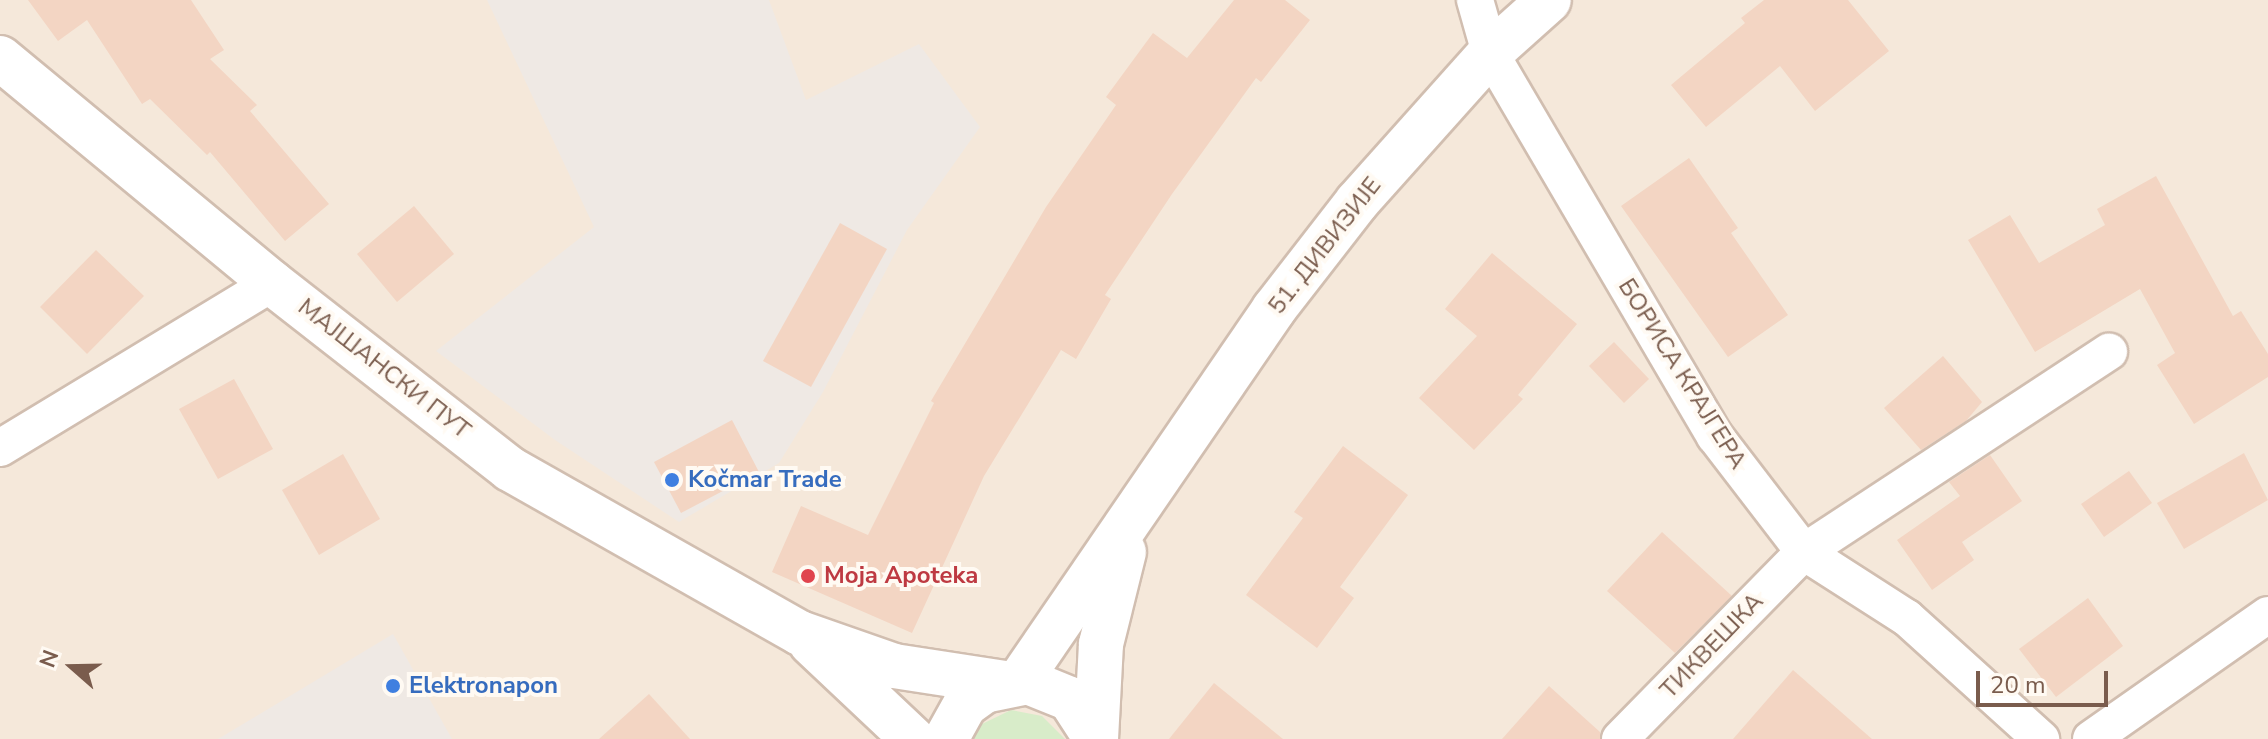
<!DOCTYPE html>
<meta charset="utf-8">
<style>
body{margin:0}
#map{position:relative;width:2268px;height:739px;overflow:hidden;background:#fdf6ec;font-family:"Nunito Sans",sans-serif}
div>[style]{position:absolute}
.residential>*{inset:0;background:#f5e8da}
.industrial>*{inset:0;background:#efe9e4}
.green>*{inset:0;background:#d8ecc9}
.building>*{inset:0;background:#f3d5c3}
.roads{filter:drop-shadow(2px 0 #d1beb0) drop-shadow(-2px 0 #d1beb0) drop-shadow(0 2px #d1beb0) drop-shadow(0 -2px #d1beb0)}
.minor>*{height:36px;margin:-18px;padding:0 18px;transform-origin:18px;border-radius:18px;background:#fff}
.tertiary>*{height:44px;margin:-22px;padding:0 22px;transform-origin:22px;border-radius:22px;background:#fff}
.dots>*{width:22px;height:22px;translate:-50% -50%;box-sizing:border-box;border:4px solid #fffaf3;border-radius:50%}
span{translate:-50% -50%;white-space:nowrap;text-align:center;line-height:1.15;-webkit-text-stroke:8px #fffaf3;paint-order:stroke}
.street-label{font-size:24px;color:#7a5c4d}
.shop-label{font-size:24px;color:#366cbe;font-weight:700}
.left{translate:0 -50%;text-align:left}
.health-label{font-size:24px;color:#be3a42;font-weight:700}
.north{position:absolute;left:32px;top:627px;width:80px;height:80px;-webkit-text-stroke:6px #fffaf3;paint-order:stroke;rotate:290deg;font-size:22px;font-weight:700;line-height:32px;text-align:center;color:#7a5c4d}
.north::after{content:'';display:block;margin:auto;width:28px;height:36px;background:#7a5c4d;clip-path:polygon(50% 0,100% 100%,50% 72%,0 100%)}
.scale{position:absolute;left:1976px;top:671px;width:132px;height:36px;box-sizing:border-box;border:4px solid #7a5c4d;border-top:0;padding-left:10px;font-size:24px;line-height:28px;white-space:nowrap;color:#7a5c4d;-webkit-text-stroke:6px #fffaf3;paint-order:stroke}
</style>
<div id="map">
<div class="residential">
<i style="clip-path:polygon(0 0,2268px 0,2268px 739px,0 739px)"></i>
</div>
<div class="industrial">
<i style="clip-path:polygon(487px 0,769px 0,806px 100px,919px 44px,980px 127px,907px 230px,823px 392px,779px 463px,679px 522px,555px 440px,436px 351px,594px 227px)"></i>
<i style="clip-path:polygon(393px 634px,452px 739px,218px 739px)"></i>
</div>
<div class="green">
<i style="clip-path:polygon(1011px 710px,1042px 716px,1065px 739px,972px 739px,982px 724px)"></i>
</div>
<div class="building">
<i style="clip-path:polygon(28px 0,191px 0,224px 50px,210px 59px,257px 105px,250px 111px,329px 204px,285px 241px,210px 152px,207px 155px,150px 99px,142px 104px,87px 20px,58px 41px)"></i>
<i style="clip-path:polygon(1234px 0,1285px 0,1310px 20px,1261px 82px,1256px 78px,1172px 194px,1105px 295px,1111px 299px,1076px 359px,1061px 350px,984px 476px,912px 633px,772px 572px,801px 506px,868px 535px,934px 403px,931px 401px,1046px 207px,1116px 105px,1106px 97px,1153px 33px,1187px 58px)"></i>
<i style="clip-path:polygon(1764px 0,1848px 0,1889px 51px,1815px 111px,1780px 66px,1706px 127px,1671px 85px,1745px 23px,1741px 18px)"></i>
<i style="clip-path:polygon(1689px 158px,1738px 228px,1731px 233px,1788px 315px,1728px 357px,1621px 206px)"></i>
<i style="clip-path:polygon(2156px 176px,2233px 316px,2241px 311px,2268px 354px,2268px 377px,2194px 424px,2157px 365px,2175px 353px,2140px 289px,2035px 352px,1968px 240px,2010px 215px,2039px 263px,2105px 225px,2097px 209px)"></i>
<i style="clip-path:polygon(414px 206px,454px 254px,397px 302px,357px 254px)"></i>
<i style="clip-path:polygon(840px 223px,887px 249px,811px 387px,763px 361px)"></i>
<i style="clip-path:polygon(96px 250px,144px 296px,87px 354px,40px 307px)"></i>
<i style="clip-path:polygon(1492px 253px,1577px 324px,1518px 395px,1523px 399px,1474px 450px,1419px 398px,1477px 336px,1445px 309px)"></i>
<i style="clip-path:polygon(1614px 342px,1649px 379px,1624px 403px,1589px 366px)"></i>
<i style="clip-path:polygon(1943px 356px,1982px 402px,1966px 421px,1921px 450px,1884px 408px)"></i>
<i style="clip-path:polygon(234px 379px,273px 449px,218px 479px,179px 409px)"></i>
<i style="clip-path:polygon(732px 420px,759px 472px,681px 513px,654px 462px)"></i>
<i style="clip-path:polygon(1343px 446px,1408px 495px,1340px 587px,1354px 598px,1317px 648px,1246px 595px,1303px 518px,1294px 512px)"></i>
<i style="clip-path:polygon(2244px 453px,2268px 500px,2184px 549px,2157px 503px)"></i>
<i style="clip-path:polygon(343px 454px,380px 519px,319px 555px,282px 490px)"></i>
<i style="clip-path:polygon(1990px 455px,2022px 501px,1962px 542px,1974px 560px,1932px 590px,1897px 540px,1960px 496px,1949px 482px)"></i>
<i style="clip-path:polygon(2129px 471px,2152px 503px,2104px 537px,2081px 504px)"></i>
<i style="clip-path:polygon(1662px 532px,1732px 596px,1675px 653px,1607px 591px)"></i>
<i style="clip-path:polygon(2088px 598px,2123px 646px,2056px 697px,2019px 649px)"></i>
<i style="clip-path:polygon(1793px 670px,1872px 739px,1733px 739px)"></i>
<i style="clip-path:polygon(1214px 683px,1283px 739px,1169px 739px)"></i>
<i style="clip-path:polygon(1549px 686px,1600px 732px,1600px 739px,1502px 739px)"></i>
<i style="clip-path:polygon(649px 694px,690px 739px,599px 739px)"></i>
</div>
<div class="roads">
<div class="minor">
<i style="left:1475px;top:0;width:55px;rotate:74.2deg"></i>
<i style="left:1490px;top:53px;width:444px;rotate:59.6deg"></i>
<i style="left:1715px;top:436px;width:146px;rotate:52.5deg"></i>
<i style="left:1804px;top:552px;width:122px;rotate:32.7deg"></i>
<i style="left:1907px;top:618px;width:181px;rotate:42.1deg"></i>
<i style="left:0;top:448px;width:318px;rotate:-31.2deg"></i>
<i style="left:1620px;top:739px;width:262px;rotate:-45.5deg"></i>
<i style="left:1804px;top:552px;width:365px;rotate:-33.3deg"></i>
<i style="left:2091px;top:739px;width:216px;rotate:-35deg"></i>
</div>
<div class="tertiary">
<i style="left:0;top:58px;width:353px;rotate:39.6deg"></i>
<i style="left:272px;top:283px;width:302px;rotate:38deg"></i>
<i style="left:510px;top:469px;width:333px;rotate:29.5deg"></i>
<i style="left:800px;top:633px;width:100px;rotate:19.3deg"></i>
<i style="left:894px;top:666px;width:112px;rotate:8.7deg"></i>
<i style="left:811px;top:643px;width:140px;rotate:43.3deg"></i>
<i style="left:1018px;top:683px;width:453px;rotate:-55.6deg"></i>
<i style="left:1274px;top:309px;width:135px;rotate:-52.2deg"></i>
<i style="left:1357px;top:202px;width:200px;rotate:-48.2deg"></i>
<i style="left:1490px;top:53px;width:79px;rotate:-41.9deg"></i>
<i style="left:946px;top:739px;width:39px;rotate:-61deg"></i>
<i style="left:965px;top:705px;width:24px;rotate:-36deg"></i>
<i style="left:984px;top:691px;width:45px;rotate:-11.6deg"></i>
<i style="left:1028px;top:682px;width:45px;rotate:22deg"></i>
<i style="left:1070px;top:699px;width:48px;rotate:57deg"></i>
<i style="left:1096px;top:739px;width:95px;rotate:-87deg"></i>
<i style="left:1101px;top:644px;width:95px;rotate:-76deg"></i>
</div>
</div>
<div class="dots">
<i style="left:672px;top:480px;background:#3f7fe0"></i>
<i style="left:808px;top:576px;background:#e0444e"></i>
<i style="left:393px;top:686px;background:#3f7fe0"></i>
</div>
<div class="street-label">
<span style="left:1325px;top:246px;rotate:-52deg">51. ДИВИЗИЈЕ</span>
<span style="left:384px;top:369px;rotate:38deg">МАЈШАНСКИ ПУТ</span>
<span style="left:1682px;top:374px;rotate:58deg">БОРИСА КРАЈГЕРА</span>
<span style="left:1712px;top:646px;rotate:-46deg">ТИКВЕШКА</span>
</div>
<div class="shop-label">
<span class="left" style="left:688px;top:480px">Kočmar Trade</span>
<span class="left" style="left:409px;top:686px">Elektronapon</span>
</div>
<div class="health-label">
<span class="left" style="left:824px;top:576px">Moja Apoteka</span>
</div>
<div class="north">N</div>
<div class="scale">20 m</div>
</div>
